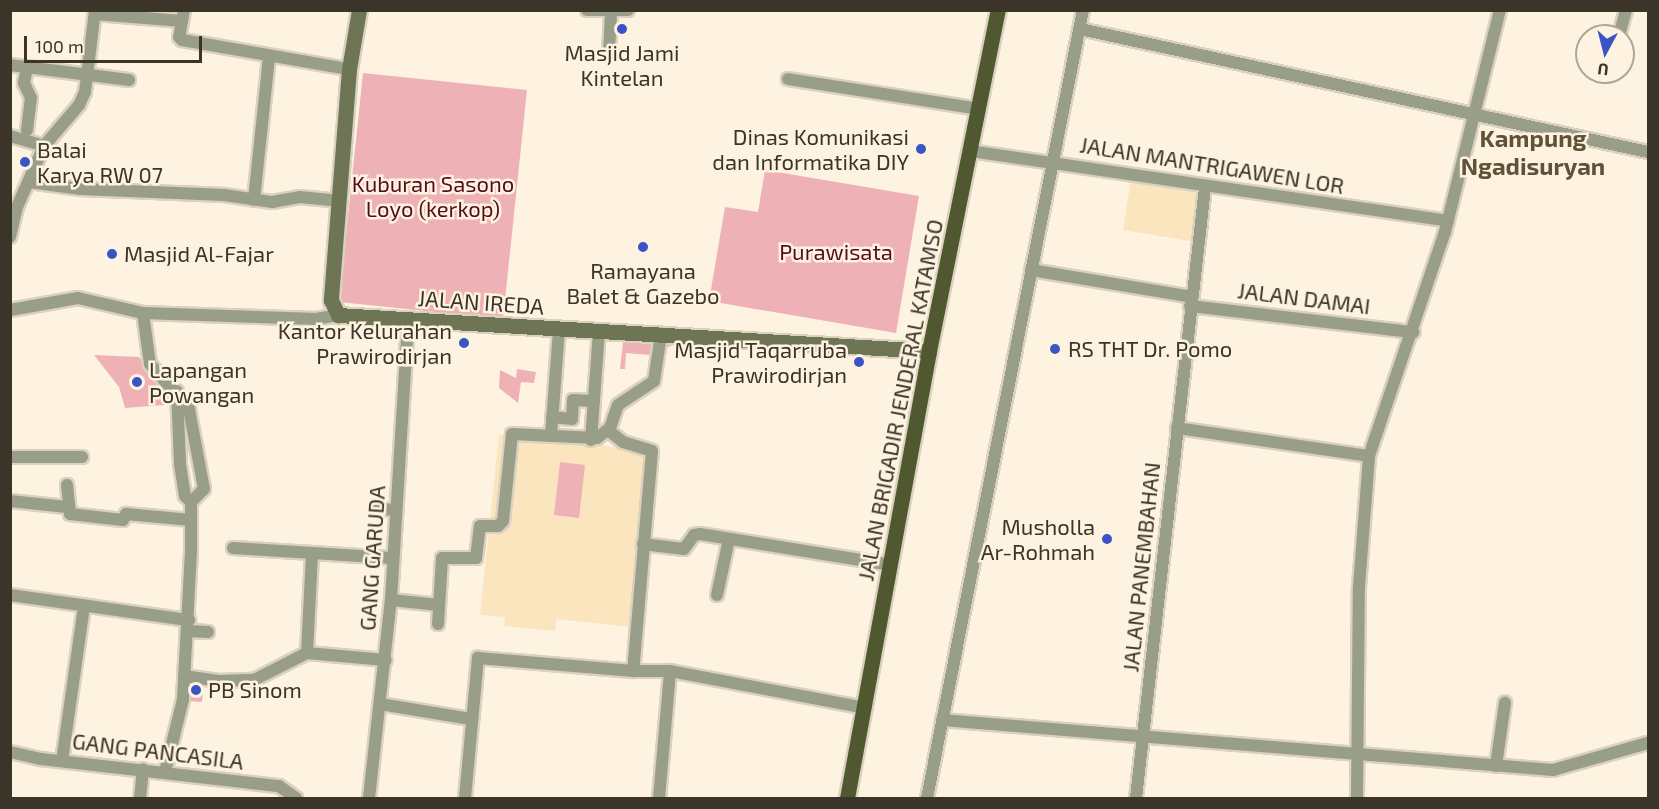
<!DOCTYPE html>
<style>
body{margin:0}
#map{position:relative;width:1659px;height:809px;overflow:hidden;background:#fdf3e0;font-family:"Exo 2",sans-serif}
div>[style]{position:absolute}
.built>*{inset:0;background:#fae5bf}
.green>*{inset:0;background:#eeb2b6}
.roads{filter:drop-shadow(2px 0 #dad1bf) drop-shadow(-2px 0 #dad1bf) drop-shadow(0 2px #dad1bf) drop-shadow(0 -2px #dad1bf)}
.street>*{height:12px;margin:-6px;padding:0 6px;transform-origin:6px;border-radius:6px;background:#999e88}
.secondary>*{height:15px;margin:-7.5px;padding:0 7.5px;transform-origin:7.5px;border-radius:7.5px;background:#6e7554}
.primary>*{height:15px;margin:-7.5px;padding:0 7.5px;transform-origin:7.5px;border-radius:7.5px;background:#50582f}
.dots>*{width:16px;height:16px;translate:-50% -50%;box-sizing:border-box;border:3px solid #fdf3e0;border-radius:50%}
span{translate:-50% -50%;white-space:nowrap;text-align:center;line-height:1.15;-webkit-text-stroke:5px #fdf3e0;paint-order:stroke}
.poi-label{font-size:22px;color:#3b3428}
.right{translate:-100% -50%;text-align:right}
.left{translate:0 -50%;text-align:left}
.street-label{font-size:22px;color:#3b3428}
.park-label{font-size:22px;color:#540d1d}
.neighbourhood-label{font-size:24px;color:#605238;font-weight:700}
.frame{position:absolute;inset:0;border:12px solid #3b3428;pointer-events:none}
.north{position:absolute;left:1575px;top:24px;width:60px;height:60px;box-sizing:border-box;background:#fdf3e0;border:2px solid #afa796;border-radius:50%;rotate:187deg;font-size:16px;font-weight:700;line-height:24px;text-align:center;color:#3b3428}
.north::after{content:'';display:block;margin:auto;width:21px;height:27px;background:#3a54c6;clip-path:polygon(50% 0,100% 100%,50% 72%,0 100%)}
.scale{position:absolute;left:24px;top:36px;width:178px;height:27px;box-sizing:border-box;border:3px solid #3b3428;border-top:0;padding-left:8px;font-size:18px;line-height:21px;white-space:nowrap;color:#3b3428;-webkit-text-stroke:4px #fdf3e0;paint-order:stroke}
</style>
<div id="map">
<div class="built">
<i style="clip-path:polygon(1131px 180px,1203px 192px,1195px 242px,1123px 230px)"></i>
<i style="clip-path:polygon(499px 435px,651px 451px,632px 627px,556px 619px,555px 631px,504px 626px,505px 617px,480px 615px)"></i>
</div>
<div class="green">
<i style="clip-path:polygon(363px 73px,527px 90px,503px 319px,339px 302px)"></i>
<i style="clip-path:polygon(765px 170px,919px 196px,896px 333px,709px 301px,725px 207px,758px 212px)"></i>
<i style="clip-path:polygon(623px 342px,675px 344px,650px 355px,626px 353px,625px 369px,620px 369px)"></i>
<i style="clip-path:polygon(94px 355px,139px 357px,177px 404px,125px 408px,119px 387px)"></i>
<i style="clip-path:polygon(517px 369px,536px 372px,534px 383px,521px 382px,518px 403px,499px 388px,500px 370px,516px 378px)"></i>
<i style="clip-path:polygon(560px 462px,585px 465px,579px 518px,554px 515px)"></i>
<i style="clip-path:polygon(190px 678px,204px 679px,202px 702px,188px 701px)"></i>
</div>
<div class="roads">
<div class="street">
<i style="left:184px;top:10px;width:27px;rotate:100deg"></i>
<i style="left:179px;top:37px;width:4px;rotate:45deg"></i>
<i style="left:182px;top:40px;width:169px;rotate:9.9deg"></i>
<i style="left:587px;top:10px;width:41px"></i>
<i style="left:95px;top:14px;width:87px;rotate:4.6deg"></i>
<i style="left:1080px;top:29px;width:581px;rotate:12.22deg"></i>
<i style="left:1619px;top:36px;width:27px;rotate:-75deg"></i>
<i style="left:609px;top:52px;width:39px;rotate:-87deg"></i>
<i style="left:10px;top:65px;width:120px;rotate:7.2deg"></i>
<i style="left:788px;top:79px;width:193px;rotate:8.9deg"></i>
<i style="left:27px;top:130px;width:32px;rotate:-83deg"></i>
<i style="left:31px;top:98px;width:17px;rotate:-115deg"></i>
<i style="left:24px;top:83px;width:15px;rotate:-79deg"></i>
<i style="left:10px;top:136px;width:35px;rotate:16deg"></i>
<i style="left:970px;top:151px;width:483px;rotate:8.3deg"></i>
<i style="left:29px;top:182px;width:52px;rotate:7.7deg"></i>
<i style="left:81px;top:189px;width:143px;rotate:2.4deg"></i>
<i style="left:224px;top:195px;width:49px;rotate:8.3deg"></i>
<i style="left:272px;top:202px;width:28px;rotate:-10deg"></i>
<i style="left:300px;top:197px;width:40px;rotate:5.7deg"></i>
<i style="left:254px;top:200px;width:143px;rotate:-84deg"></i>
<i style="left:10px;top:237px;width:31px;rotate:-77deg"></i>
<i style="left:17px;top:207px;width:67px;rotate:-66.1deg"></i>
<i style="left:44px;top:146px;width:54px;rotate:-49.5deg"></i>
<i style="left:79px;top:105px;width:14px;rotate:-65deg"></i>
<i style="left:85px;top:92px;width:83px;rotate:-83deg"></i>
<i style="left:1031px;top:270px;width:163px;rotate:9.5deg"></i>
<i style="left:1190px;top:306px;width:225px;rotate:6.7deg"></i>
<i style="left:10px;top:310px;width:69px;rotate:-10deg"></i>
<i style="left:78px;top:298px;width:67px;rotate:13deg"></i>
<i style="left:143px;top:313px;width:173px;rotate:2deg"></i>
<i style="left:316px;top:319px;width:22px;rotate:-10deg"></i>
<i style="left:143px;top:313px;width:51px;rotate:82.2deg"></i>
<i style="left:150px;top:364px;width:60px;rotate:49.1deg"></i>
<i style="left:189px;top:409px;width:81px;rotate:79.4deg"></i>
<i style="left:204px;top:489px;width:18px;rotate:135deg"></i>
<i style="left:552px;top:417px;width:20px;rotate:6deg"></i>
<i style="left:572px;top:419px;width:19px;rotate:-87deg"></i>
<i style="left:573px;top:400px;width:21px;rotate:3deg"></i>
<i style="left:1177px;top:428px;width:194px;rotate:8.3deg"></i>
<i style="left:608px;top:430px;width:19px;rotate:39deg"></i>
<i style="left:623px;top:442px;width:30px;rotate:17deg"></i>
<i style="left:652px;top:451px;width:221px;rotate:94.9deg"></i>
<i style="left:633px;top:671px;width:37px"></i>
<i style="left:670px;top:671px;width:199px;rotate:10.7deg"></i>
<i style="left:551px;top:436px;width:107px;rotate:-85.7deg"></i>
<i style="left:591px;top:440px;width:109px;rotate:-85.8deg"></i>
<i style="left:10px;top:457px;width:72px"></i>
<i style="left:67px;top:485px;width:29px;rotate:84deg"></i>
<i style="left:70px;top:514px;width:53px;rotate:6.5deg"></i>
<i style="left:123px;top:520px;width:7px;rotate:-63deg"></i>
<i style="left:126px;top:514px;width:65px;rotate:5.3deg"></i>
<i style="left:10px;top:501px;width:57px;rotate:6deg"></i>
<i style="left:378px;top:509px;width:18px;rotate:3deg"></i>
<i style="left:643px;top:544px;width:41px;rotate:7deg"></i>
<i style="left:684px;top:549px;width:17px;rotate:-54deg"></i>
<i style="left:694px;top:535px;width:6px;rotate:-9deg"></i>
<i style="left:700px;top:534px;width:194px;rotate:9.2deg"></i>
<i style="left:233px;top:548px;width:159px;rotate:3.6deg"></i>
<i style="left:10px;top:595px;width:181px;rotate:8deg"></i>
<i style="left:717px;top:595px;width:57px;rotate:-77.9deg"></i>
<i style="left:391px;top:600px;width:48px;rotate:5.9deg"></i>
<i style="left:438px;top:624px;width:66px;rotate:-86.5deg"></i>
<i style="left:442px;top:558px;width:34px"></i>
<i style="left:476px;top:558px;width:32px;rotate:-83deg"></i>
<i style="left:480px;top:526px;width:18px"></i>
<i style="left:498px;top:526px;width:7px;rotate:-45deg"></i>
<i style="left:503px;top:521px;width:87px;rotate:-84.1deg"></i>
<i style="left:512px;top:434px;width:85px;rotate:2.7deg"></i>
<i style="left:597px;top:438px;width:16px;rotate:-38deg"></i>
<i style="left:610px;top:428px;width:24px;rotate:-71deg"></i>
<i style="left:618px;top:405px;width:43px;rotate:-33.7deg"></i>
<i style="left:654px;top:381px;width:48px;rotate:-81.5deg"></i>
<i style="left:188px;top:631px;width:20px;rotate:3deg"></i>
<i style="left:307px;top:653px;width:98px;rotate:-87.1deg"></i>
<i style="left:184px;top:676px;width:35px;rotate:8deg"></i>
<i style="left:219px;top:681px;width:35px;rotate:-2deg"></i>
<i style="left:254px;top:680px;width:59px;rotate:-27deg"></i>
<i style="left:307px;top:653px;width:79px;rotate:5.1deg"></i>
<i style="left:380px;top:704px;width:92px;rotate:9.4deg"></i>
<i style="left:942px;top:720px;width:613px;rotate:4.68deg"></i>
<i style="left:1553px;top:770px;width:99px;rotate:-15.9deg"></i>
<i style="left:10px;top:752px;width:32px;rotate:13deg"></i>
<i style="left:41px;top:759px;width:240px;rotate:6.5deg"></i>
<i style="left:279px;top:786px;width:21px;rotate:35deg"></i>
<i style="left:62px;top:761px;width:157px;rotate:-81.9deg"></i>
<i style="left:1496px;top:766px;width:64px;rotate:-81.9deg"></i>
<i style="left:165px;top:772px;width:75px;rotate:-76.1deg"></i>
<i style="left:183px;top:699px;width:149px;rotate:-86.9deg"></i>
<i style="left:191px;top:550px;width:48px;rotate:-90deg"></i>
<i style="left:191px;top:502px;width:8px;rotate:-135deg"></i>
<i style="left:185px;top:496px;width:33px;rotate:-99deg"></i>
<i style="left:180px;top:463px;width:72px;rotate:-92.4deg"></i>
<i style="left:140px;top:798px;width:29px;rotate:-84deg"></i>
<i style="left:369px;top:798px;width:199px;rotate:-83.7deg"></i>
<i style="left:391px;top:600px;width:282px;rotate:-86.5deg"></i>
<i style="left:465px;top:798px;width:141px;rotate:-84.7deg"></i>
<i style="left:478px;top:658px;width:156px;rotate:4.8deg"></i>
<i style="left:659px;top:798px;width:127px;rotate:-85deg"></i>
<i style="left:927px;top:798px;width:803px;rotate:-78.8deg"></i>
<i style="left:1136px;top:798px;width:614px;rotate:-83.55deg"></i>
<i style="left:1357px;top:798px;width:211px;rotate:-89.5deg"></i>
<i style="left:1359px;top:587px;width:131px;rotate:-85.6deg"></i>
<i style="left:1369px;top:456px;width:237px;rotate:-71.3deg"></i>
<i style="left:1445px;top:232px;width:229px;rotate:-76.1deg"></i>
</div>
<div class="secondary">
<i style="left:359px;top:10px;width:60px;rotate:99.6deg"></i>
<i style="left:349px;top:69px;width:232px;rotate:94.5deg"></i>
<i style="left:331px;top:300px;width:17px;rotate:65deg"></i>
<i style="left:338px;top:315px;width:592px;rotate:3.49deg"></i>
</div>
<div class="primary">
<i style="left:847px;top:798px;width:454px;rotate:-79.6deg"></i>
<i style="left:929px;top:351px;width:348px;rotate:-78.6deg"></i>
</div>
</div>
<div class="dots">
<i style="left:622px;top:29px;background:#3a54c6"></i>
<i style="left:921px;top:149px;background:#3a54c6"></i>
<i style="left:25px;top:162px;background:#3a54c6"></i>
<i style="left:643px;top:247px;background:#3a54c6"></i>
<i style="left:112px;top:254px;background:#3a54c6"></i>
<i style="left:464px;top:343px;background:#3a54c6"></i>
<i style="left:1055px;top:349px;background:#3a54c6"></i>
<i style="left:859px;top:362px;background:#3a54c6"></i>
<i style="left:137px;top:382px;background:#3a54c6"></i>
<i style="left:1107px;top:539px;background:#3a54c6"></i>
<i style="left:196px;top:690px;background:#3a54c6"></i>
</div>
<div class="poi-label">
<span style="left:622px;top:65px">Masjid Jami<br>Kintelan</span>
<span class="right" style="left:909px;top:149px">Dinas Komunikasi<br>dan Informatika DIY</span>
<span class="left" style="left:37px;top:162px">Balai<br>Karya RW 07</span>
<span class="left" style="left:124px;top:254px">Masjid Al-Fajar</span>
<span style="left:643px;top:283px">Ramayana<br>Balet &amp; Gazebo</span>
<span class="right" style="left:452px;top:343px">Kantor Kelurahan<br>Prawirodirjan</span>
<span class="right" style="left:847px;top:362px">Masjid Taqarruba<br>Prawirodirjan</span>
<span class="left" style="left:1068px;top:349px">RS THT Dr. Pomo</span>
<span class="left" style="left:149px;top:382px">Lapangan<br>Powangan</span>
<span class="right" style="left:1095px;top:539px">Musholla<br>Ar-Rohmah</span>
<span class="left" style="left:208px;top:690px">PB Sinom</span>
</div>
<div class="street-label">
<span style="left:1212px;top:165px;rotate:9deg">JALAN MANTRIGAWEN LOR</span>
<span style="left:1304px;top:298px;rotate:7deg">JALAN DAMAI</span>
<span style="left:481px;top:302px;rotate:4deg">JALAN IREDA</span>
<span style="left:900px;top:400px;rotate:-79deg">JALAN BRIGADIR JENDERAL KATAMSO</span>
<span style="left:372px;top:558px;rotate:-86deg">GANG GARUDA</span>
<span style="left:1141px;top:567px;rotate:-84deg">JALAN PANEMBAHAN</span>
<span style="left:158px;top:751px;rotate:7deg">GANG PANCASILA</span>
</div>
<div class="park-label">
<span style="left:433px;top:196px">Kuburan Sasono<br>Loyo (kerkop)</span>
<span style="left:836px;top:252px">Purawisata</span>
</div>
<div class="neighbourhood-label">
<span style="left:1533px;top:152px">Kampung<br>Ngadisuryan</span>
</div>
<div class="frame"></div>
<div class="north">U</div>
<div class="scale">100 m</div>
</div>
